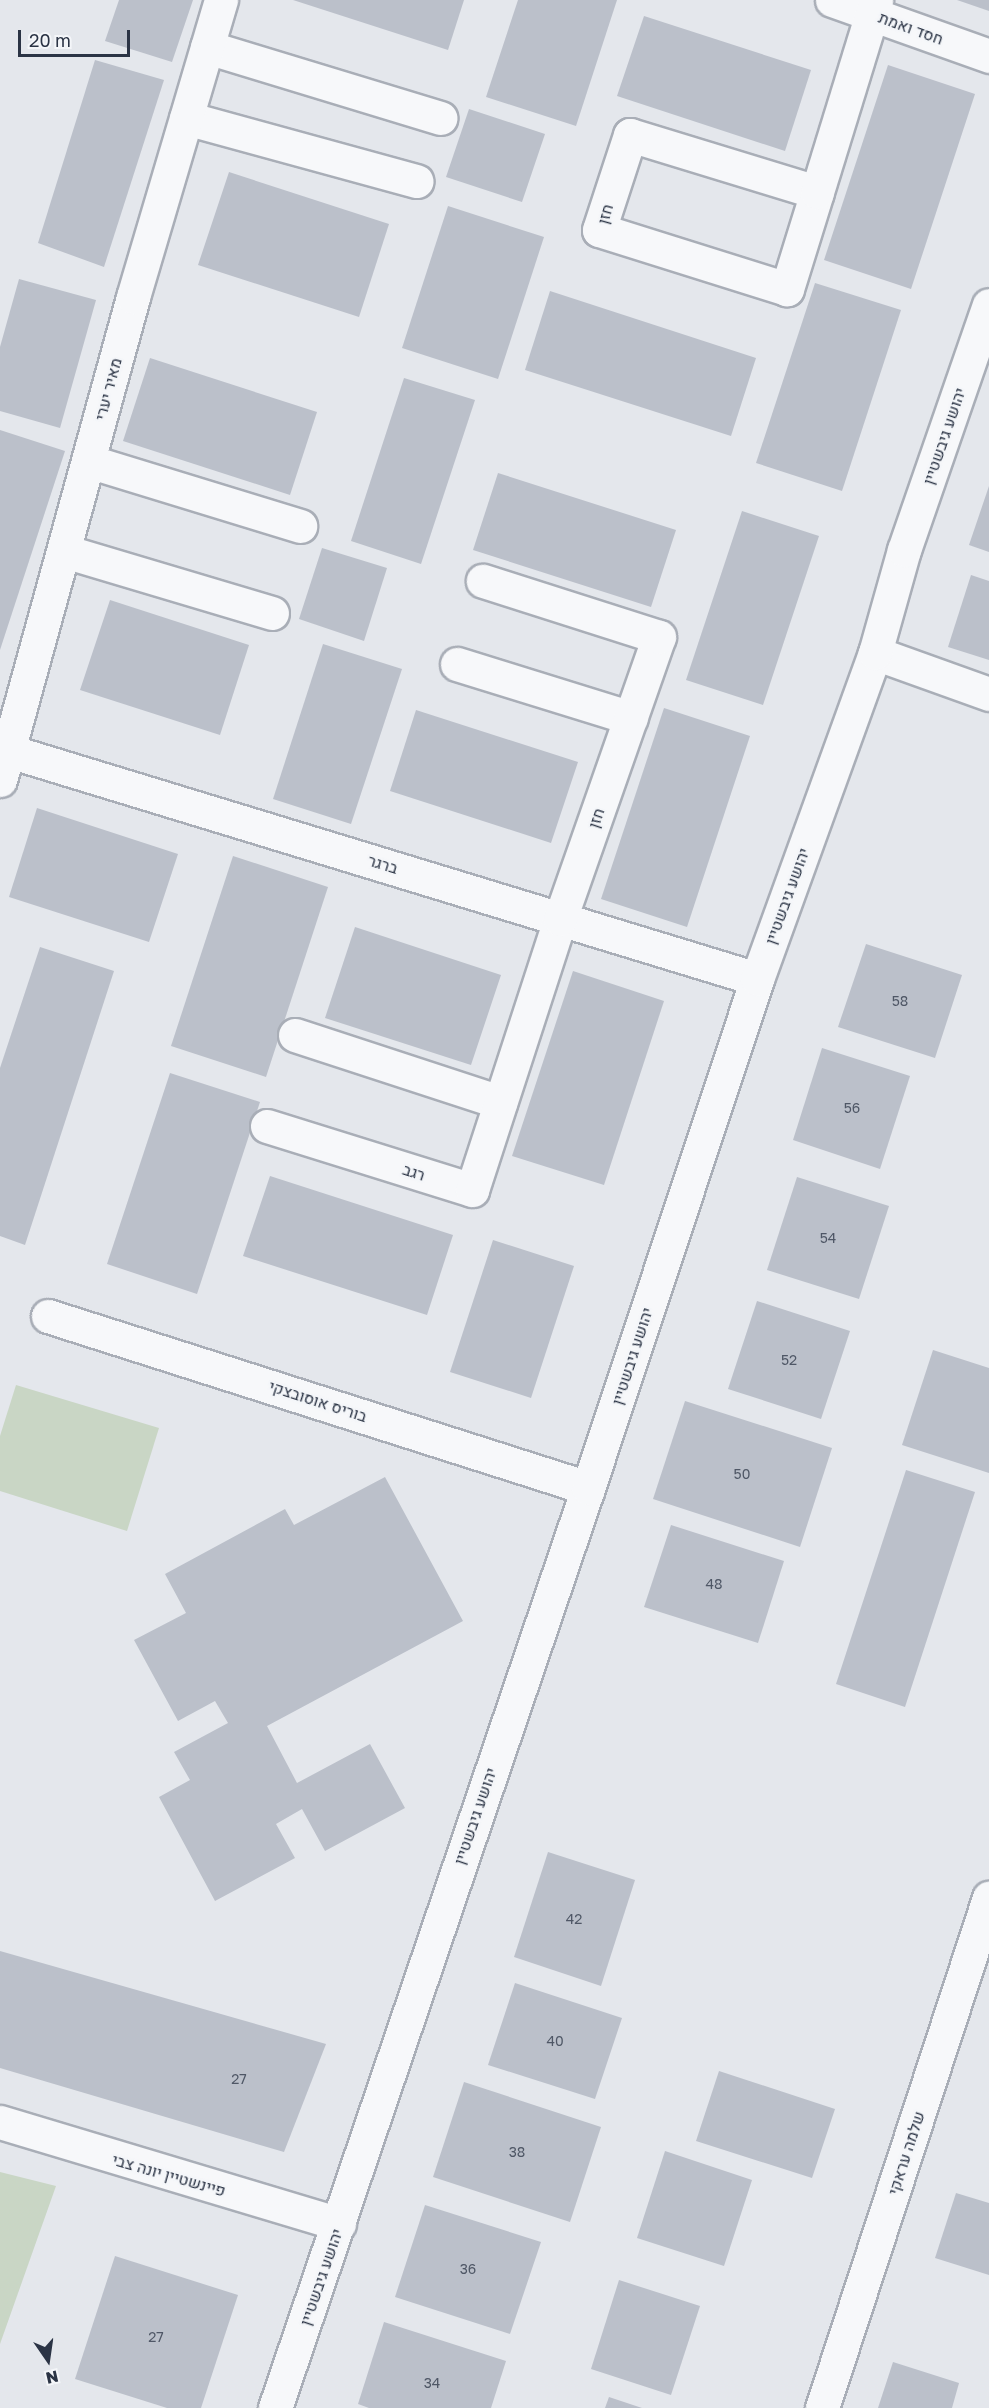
<!DOCTYPE html>
<meta charset="utf-8">
<style>
body{margin:0}
#map{position:relative;width:989px;height:2408px;overflow:hidden;background:#e4e7ec;font-family:"Golos Text",Heebo,sans-serif}
div>[style]{position:absolute}
.green>*{inset:0;background:#c9d6c5}
.building>*{inset:0;background:#bbc0ca}
.roads{filter:drop-shadow(2px 0 #a9aeb7) drop-shadow(-2px 0 #a9aeb7) drop-shadow(0 2px #a9aeb7) drop-shadow(0 -2px #a9aeb7)}
.street>*{height:33px;margin:-16.5px;padding:0 16.5px;transform-origin:16.5px;border-radius:16.5px;background:#f7f8fa}
span{translate:-50% -50%;white-space:nowrap;text-align:center;line-height:1.15;-webkit-text-stroke:4.5px #f4f6f9;paint-order:stroke}
.number-label{font-size:14px;color:#4f5766}
.number-label span{-webkit-text-stroke-width:0}
.street-label{font-size:16px;color:#2b3445}
.north{position:absolute;left:18px;top:2330px;width:60px;height:60px;-webkit-text-stroke:4px #f4f6f9;paint-order:stroke;rotate:167deg;font-size:16px;font-weight:700;line-height:24px;text-align:center;color:#2b3445}
.north::after{content:'';display:block;margin:auto;width:21px;height:27px;background:#2b3445;clip-path:polygon(50% 0,100% 100%,50% 72%,0 100%)}
.scale{position:absolute;left:18px;top:30px;width:112px;height:27px;box-sizing:border-box;border:3px solid #2b3445;border-top:0;padding-left:8px;font-size:18px;line-height:21px;white-space:nowrap;color:#2b3445;-webkit-text-stroke:4px #f4f6f9;paint-order:stroke}
</style>
<div id="map">
<div class="green">
<i style="clip-path:polygon(16px 1385px,159px 1428px,127px 1531px,0 1491px,0 1436px)"></i>
<i style="clip-path:polygon(0 2172px,56px 2186px,0 2344px)"></i>
</div>
<div class="building">
<i style="clip-path:polygon(119px 0,193px 0,172px 62px,105px 41px)"></i>
<i style="clip-path:polygon(293px 0,464px 0,448px 50px)"></i>
<i style="clip-path:polygon(518px 0,617px 0,576px 126px,486px 97px)"></i>
<i style="clip-path:polygon(957px 0,989px 0,989px 11px)"></i>
<i style="clip-path:polygon(644px 16px,811px 70px,785px 151px,617px 96px)"></i>
<i style="clip-path:polygon(95px 60px,164px 80px,104px 267px,38px 243px)"></i>
<i style="clip-path:polygon(888px 65px,975px 94px,911px 289px,824px 260px)"></i>
<i style="clip-path:polygon(469px 109px,545px 134px,522px 202px,446px 177px)"></i>
<i style="clip-path:polygon(229px 172px,389px 224px,359px 317px,198px 265px)"></i>
<i style="clip-path:polygon(448px 206px,544px 237px,498px 379px,402px 348px)"></i>
<i style="clip-path:polygon(19px 279px,96px 300px,60px 428px,0 411px,0 347px)"></i>
<i style="clip-path:polygon(815px 283px,901px 310px,842px 491px,756px 463px)"></i>
<i style="clip-path:polygon(550px 291px,756px 358px,731px 436px,525px 370px)"></i>
<i style="clip-path:polygon(150px 358px,317px 412px,290px 495px,123px 441px)"></i>
<i style="clip-path:polygon(404px 378px,475px 400px,421px 564px,351px 541px)"></i>
<i style="clip-path:polygon(0 430px,65px 451px,0 650px)"></i>
<i style="clip-path:polygon(498px 473px,676px 530px,651px 607px,473px 550px)"></i>
<i style="clip-path:polygon(989px 486px,989px 552px,969px 545px)"></i>
<i style="clip-path:polygon(742px 511px,819px 536px,763px 705px,686px 680px)"></i>
<i style="clip-path:polygon(322px 548px,387px 568px,364px 641px,299px 619px)"></i>
<i style="clip-path:polygon(971px 575px,989px 581px,989px 660px,948px 647px)"></i>
<i style="clip-path:polygon(110px 600px,249px 645px,220px 735px,80px 690px)"></i>
<i style="clip-path:polygon(323px 644px,402px 669px,351px 824px,273px 799px)"></i>
<i style="clip-path:polygon(664px 708px,750px 736px,687px 927px,601px 899px)"></i>
<i style="clip-path:polygon(416px 710px,578px 762px,551px 843px,390px 791px)"></i>
<i style="clip-path:polygon(37px 808px,178px 854px,149px 942px,9px 897px)"></i>
<i style="clip-path:polygon(233px 856px,328px 887px,266px 1077px,171px 1046px)"></i>
<i style="clip-path:polygon(355px 927px,501px 975px,471px 1065px,325px 1018px)"></i>
<i style="clip-path:polygon(866px 944px,962px 975px,935px 1058px,838px 1027px)"></i>
<i style="clip-path:polygon(40px 947px,114px 971px,25px 1245px,0 1236px,0 1068px)"></i>
<i style="clip-path:polygon(573px 971px,664px 1001px,604px 1185px,512px 1156px)"></i>
<i style="clip-path:polygon(822px 1048px,910px 1076px,880px 1169px,793px 1140px)"></i>
<i style="clip-path:polygon(170px 1073px,260px 1102px,197px 1294px,107px 1264px)"></i>
<i style="clip-path:polygon(270px 1176px,453px 1235px,427px 1315px,243px 1256px)"></i>
<i style="clip-path:polygon(797px 1177px,889px 1206px,859px 1299px,767px 1270px)"></i>
<i style="clip-path:polygon(493px 1240px,574px 1266px,531px 1398px,450px 1372px)"></i>
<i style="clip-path:polygon(757px 1301px,850px 1331px,821px 1419px,728px 1389px)"></i>
<i style="clip-path:polygon(933px 1350px,989px 1368px,989px 1473px,902px 1445px)"></i>
<i style="clip-path:polygon(685px 1401px,832px 1448px,800px 1547px,653px 1499px)"></i>
<i style="clip-path:polygon(906px 1470px,975px 1492px,905px 1707px,836px 1684px)"></i>
<i style="clip-path:polygon(385px 1477px,463px 1621px,267px 1726px,297px 1783px,370px 1744px,405px 1808px,325px 1851px,302px 1809px,276px 1824px,295px 1858px,215px 1901px,159px 1797px,190px 1780px,174px 1752px,228px 1723px,215px 1701px,178px 1721px,134px 1640px,186px 1613px,165px 1574px,285px 1509px,294px 1525px)"></i>
<i style="clip-path:polygon(671px 1525px,784px 1561px,758px 1643px,644px 1607px)"></i>
<i style="clip-path:polygon(548px 1852px,635px 1880px,601px 1986px,514px 1957px)"></i>
<i style="clip-path:polygon(0 1951px,326px 2044px,284px 2152px,0 2068px)"></i>
<i style="clip-path:polygon(515px 1983px,622px 2018px,595px 2099px,488px 2065px)"></i>
<i style="clip-path:polygon(719px 2071px,835px 2109px,812px 2178px,696px 2141px)"></i>
<i style="clip-path:polygon(464px 2082px,601px 2127px,570px 2222px,433px 2177px)"></i>
<i style="clip-path:polygon(665px 2151px,752px 2180px,724px 2266px,637px 2238px)"></i>
<i style="clip-path:polygon(956px 2193px,989px 2203px,989px 2275px,935px 2258px)"></i>
<i style="clip-path:polygon(425px 2205px,541px 2242px,510px 2334px,395px 2297px)"></i>
<i style="clip-path:polygon(115px 2256px,238px 2295px,201px 2408px,167px 2408px,75px 2379px)"></i>
<i style="clip-path:polygon(619px 2280px,700px 2306px,671px 2395px,591px 2369px)"></i>
<i style="clip-path:polygon(384px 2322px,506px 2361px,491px 2408px,369px 2408px,358px 2404px)"></i>
<i style="clip-path:polygon(893px 2362px,959px 2383px,952px 2408px,878px 2408px)"></i>
<i style="clip-path:polygon(609px 2397px,642px 2408px,605px 2408px)"></i>
</div>
<div class="roads">
<div class="street">
<i style="left:832px;top:0;width:167px;rotate:19.6deg"></i>
<i style="left:207px;top:47px;width:244px;rotate:16.9deg"></i>
<i style="left:186px;top:118px;width:239px;rotate:15.3deg"></i>
<i style="left:817px;top:192px;width:102px;rotate:107.2deg"></i>
<i style="left:787px;top:289px;width:197px;rotate:-162.6deg"></i>
<i style="left:599px;top:230px;width:100px;rotate:-71.9deg"></i>
<i style="left:630px;top:135px;width:195px;rotate:17deg"></i>
<i style="left:817px;top:192px;width:201px;rotate:-72.9deg"></i>
<i style="left:88px;top:461px;width:222px;rotate:17deg"></i>
<i style="left:64px;top:551px;width:217px;rotate:16.6deg"></i>
<i style="left:875px;top:653px;width:121px;rotate:19.8deg"></i>
<i style="left:457px;top:664px;width:182px;rotate:17.2deg"></i>
<i style="left:9px;top:751px;width:782px;rotate:16.95deg"></i>
<i style="left:0;top:780px;width:501px;rotate:-74.6deg"></i>
<i style="left:133px;top:297px;width:310px;rotate:-73.5deg"></i>
<i style="left:295px;top:1035px;width:216px;rotate:18.1deg"></i>
<i style="left:267px;top:1126px;width:215px;rotate:17.3deg"></i>
<i style="left:472px;top:1190px;width:285px;rotate:-72deg"></i>
<i style="left:560px;top:919px;width:299px;rotate:-70.7deg"></i>
<i style="left:659px;top:637px;width:185px;rotate:-162.3deg"></i>
<i style="left:48px;top:1316px;width:567px;rotate:17.67deg"></i>
<i style="left:0;top:2122px;width:354px;rotate:16.7deg"></i>
<i style="left:275px;top:2408px;width:972px;rotate:-71.21deg"></i>
<i style="left:588px;top:1488px;width:536px;rotate:-71.63deg"></i>
<i style="left:757px;top:979px;width:347px;rotate:-70.1deg"></i>
<i style="left:875px;top:653px;width:107px;rotate:-74.3deg"></i>
<i style="left:904px;top:550px;width:259px;rotate:-70.9deg"></i>
<i style="left:822px;top:2408px;width:537px;rotate:-71.87deg"></i>
</div>
</div>
<div class="number-label">
<span style="left:900px;top:1001px">58</span>
<span style="left:852px;top:1108px">56</span>
<span style="left:828px;top:1238px">54</span>
<span style="left:789px;top:1360px">52</span>
<span style="left:742px;top:1474px">50</span>
<span style="left:714px;top:1584px">48</span>
<span style="left:574px;top:1919px">42</span>
<span style="left:555px;top:2041px">40</span>
<span style="left:239px;top:2079px">27</span>
<span style="left:517px;top:2152px">38</span>
<span style="left:468px;top:2269px">36</span>
<span style="left:156px;top:2337px">27</span>
<span style="left:432px;top:2383px">34</span>
</div>
<div class="street-label">
<span style="left:911px;top:28px;rotate:20deg">חסד ואמת</span>
<span style="left:605px;top:214px;rotate:-74deg">חזן</span>
<span style="left:108px;top:389px;rotate:-75deg">מאיר יערי</span>
<span style="left:944px;top:436px;rotate:-71deg">יהושע גיבשטיין</span>
<span style="left:596px;top:818px;rotate:-71deg">חזן</span>
<span style="left:383px;top:864px;rotate:17deg">ברגר</span>
<span style="left:787px;top:896px;rotate:-70deg">יהושע גיבשטיין</span>
<span style="left:414px;top:1172px;rotate:18deg">רגב</span>
<span style="left:632px;top:1356px;rotate:-72deg">יהושע גיבשטיין</span>
<span style="left:318px;top:1401px;rotate:18deg">בוריס אוסובצקי</span>
<span style="left:475px;top:1816px;rotate:-71deg">יהושע גיבשטיין</span>
<span style="left:906px;top:2153px;rotate:-72deg">שלמה עראקי</span>
<span style="left:169px;top:2175px;rotate:16deg">פיינשטיין יונה צבי</span>
<span style="left:321px;top:2277px;rotate:-71deg">יהושע גיבשטיין</span>
</div>
<div class="north">N</div>
<div class="scale">20 m</div>
</div>
